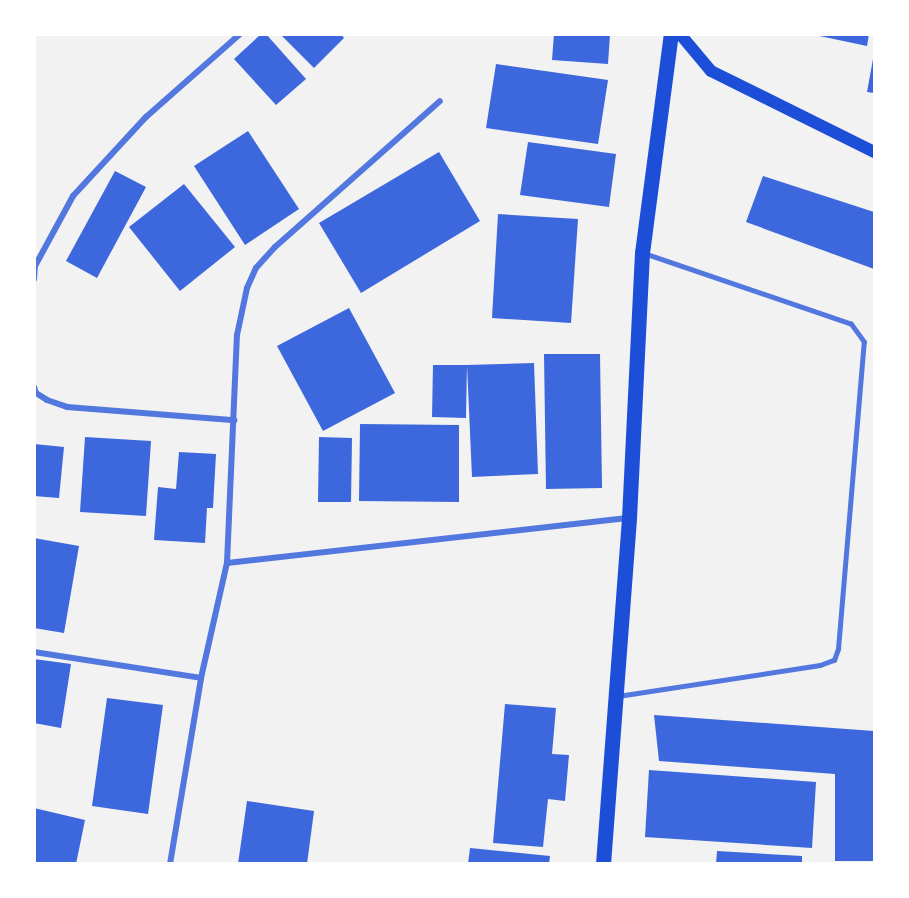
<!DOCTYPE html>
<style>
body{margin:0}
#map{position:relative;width:909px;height:898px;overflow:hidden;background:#f2f2f2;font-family:Quicksand,sans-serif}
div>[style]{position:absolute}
.building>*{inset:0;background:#3d67dc}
.service>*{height:4.5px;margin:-2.25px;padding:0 2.25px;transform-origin:2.25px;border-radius:2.25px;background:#5277de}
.minor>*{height:6px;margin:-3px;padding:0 3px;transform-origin:3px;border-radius:3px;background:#5277de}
.secondary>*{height:12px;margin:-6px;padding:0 6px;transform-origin:6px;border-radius:6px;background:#1d4ed8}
.primary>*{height:15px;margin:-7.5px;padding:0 7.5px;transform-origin:7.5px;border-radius:7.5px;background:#1d4ed8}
span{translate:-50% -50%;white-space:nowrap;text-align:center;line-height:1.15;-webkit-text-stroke:6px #fff;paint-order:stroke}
.frame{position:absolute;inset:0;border:36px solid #fff;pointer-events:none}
</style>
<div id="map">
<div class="building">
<i style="clip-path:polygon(261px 34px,266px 34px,306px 79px,276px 105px,234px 59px)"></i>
<i style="clip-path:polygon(280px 34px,341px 34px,344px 38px,314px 68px)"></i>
<i style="clip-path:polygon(554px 34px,610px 34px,608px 64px,552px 60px)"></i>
<i style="clip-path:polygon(810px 34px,869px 34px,867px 46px)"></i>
<i style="clip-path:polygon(873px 59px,874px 59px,874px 93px,867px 92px)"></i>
<i style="clip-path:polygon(496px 64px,608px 80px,598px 144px,486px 128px)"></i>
<i style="clip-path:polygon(248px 131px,299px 209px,245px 245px,194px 166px)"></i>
<i style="clip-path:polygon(528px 142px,616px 154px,609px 207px,520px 195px)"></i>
<i style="clip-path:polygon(439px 152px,480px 221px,361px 293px,319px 223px)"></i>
<i style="clip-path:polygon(115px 171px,146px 187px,97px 278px,66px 261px)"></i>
<i style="clip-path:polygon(763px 176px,874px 212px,874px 269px,746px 222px)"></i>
<i style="clip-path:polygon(184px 184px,235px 247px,180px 291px,129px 227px)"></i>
<i style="clip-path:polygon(498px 214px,578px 219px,571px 323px,492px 318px)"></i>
<i style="clip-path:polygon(349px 308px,395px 393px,323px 431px,277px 346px)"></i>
<i style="clip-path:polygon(544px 354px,600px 354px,602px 488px,546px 489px)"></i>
<i style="clip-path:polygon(534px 363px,538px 474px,472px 477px,467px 365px)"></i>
<i style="clip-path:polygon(433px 365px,467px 365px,466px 418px,432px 417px)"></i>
<i style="clip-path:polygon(360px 424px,459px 425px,459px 502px,359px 501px)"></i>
<i style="clip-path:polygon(85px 437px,151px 441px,146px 516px,80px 512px)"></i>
<i style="clip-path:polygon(319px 437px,352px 438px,351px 502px,318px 502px)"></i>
<i style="clip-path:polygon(34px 444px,64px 447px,59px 498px,34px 496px)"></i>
<i style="clip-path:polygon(179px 452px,216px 454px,213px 508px,207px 508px,205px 543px,154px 540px,158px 487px,176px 489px)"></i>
<i style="clip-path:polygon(34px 538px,79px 546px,64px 633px,34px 628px)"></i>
<i style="clip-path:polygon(34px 659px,71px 664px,61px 728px,34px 723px)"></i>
<i style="clip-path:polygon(107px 698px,163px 705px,148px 814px,92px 806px)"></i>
<i style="clip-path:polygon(505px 704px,556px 708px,552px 754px,569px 755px,565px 801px,548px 799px,543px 847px,493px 843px)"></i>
<i style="clip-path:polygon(654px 715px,874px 731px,874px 861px,835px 861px,835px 774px,659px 761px)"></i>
<i style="clip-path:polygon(649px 770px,816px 782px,812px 848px,645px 837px)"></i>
<i style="clip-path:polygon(247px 801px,314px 811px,307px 864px,238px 864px)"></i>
<i style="clip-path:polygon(34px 808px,85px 820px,76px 864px,34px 864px)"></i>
<i style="clip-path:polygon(470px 848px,550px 856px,549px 864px,468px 864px)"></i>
<i style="clip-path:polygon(717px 851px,802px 856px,802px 864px,716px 864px)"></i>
</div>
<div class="service">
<i style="left:618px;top:696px;width:204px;rotate:-8.7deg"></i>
<i style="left:820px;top:665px;width:15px;rotate:-20deg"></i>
<i style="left:834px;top:660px;width:12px;rotate:-70deg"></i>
<i style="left:838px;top:649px;width:308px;rotate:-85.2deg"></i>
<i style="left:864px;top:342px;width:22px;rotate:-126deg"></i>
<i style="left:851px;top:324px;width:218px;rotate:-161.2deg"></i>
</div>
<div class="minor">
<i style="left:34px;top:279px;width:13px;rotate:-86deg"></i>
<i style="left:35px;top:266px;width:80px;rotate:-61.5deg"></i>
<i style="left:73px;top:196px;width:108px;rotate:-47.3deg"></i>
<i style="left:146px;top:117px;width:125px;rotate:-41.4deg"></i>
<i style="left:34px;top:387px;width:6px;rotate:72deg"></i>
<i style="left:36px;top:393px;width:13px;rotate:32deg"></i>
<i style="left:47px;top:400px;width:21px;rotate:19deg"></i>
<i style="left:67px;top:407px;width:168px;rotate:4.5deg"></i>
<i style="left:227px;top:563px;width:405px;rotate:-6.4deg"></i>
<i style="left:34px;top:652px;width:169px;rotate:8.8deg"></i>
<i style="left:170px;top:864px;width:189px;rotate:-80.5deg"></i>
<i style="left:201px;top:678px;width:118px;rotate:-77.3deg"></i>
<i style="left:227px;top:563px;width:228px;rotate:-87.5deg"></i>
<i style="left:237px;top:335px;width:48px;rotate:-78deg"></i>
<i style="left:247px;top:288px;width:22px;rotate:-66deg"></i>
<i style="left:256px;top:268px;width:28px;rotate:-48deg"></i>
<i style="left:275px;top:247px;width:220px;rotate:-41.5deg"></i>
</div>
<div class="secondary">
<i style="left:680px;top:34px;width:48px;rotate:50deg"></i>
<i style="left:711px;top:71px;width:182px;rotate:26.4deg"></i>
</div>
<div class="primary">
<i style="left:603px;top:864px;width:347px;rotate:-85.7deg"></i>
<i style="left:629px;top:518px;width:265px;rotate:-87.2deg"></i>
<i style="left:642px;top:253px;width:221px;rotate:-82.5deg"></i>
</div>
<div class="frame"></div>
</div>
